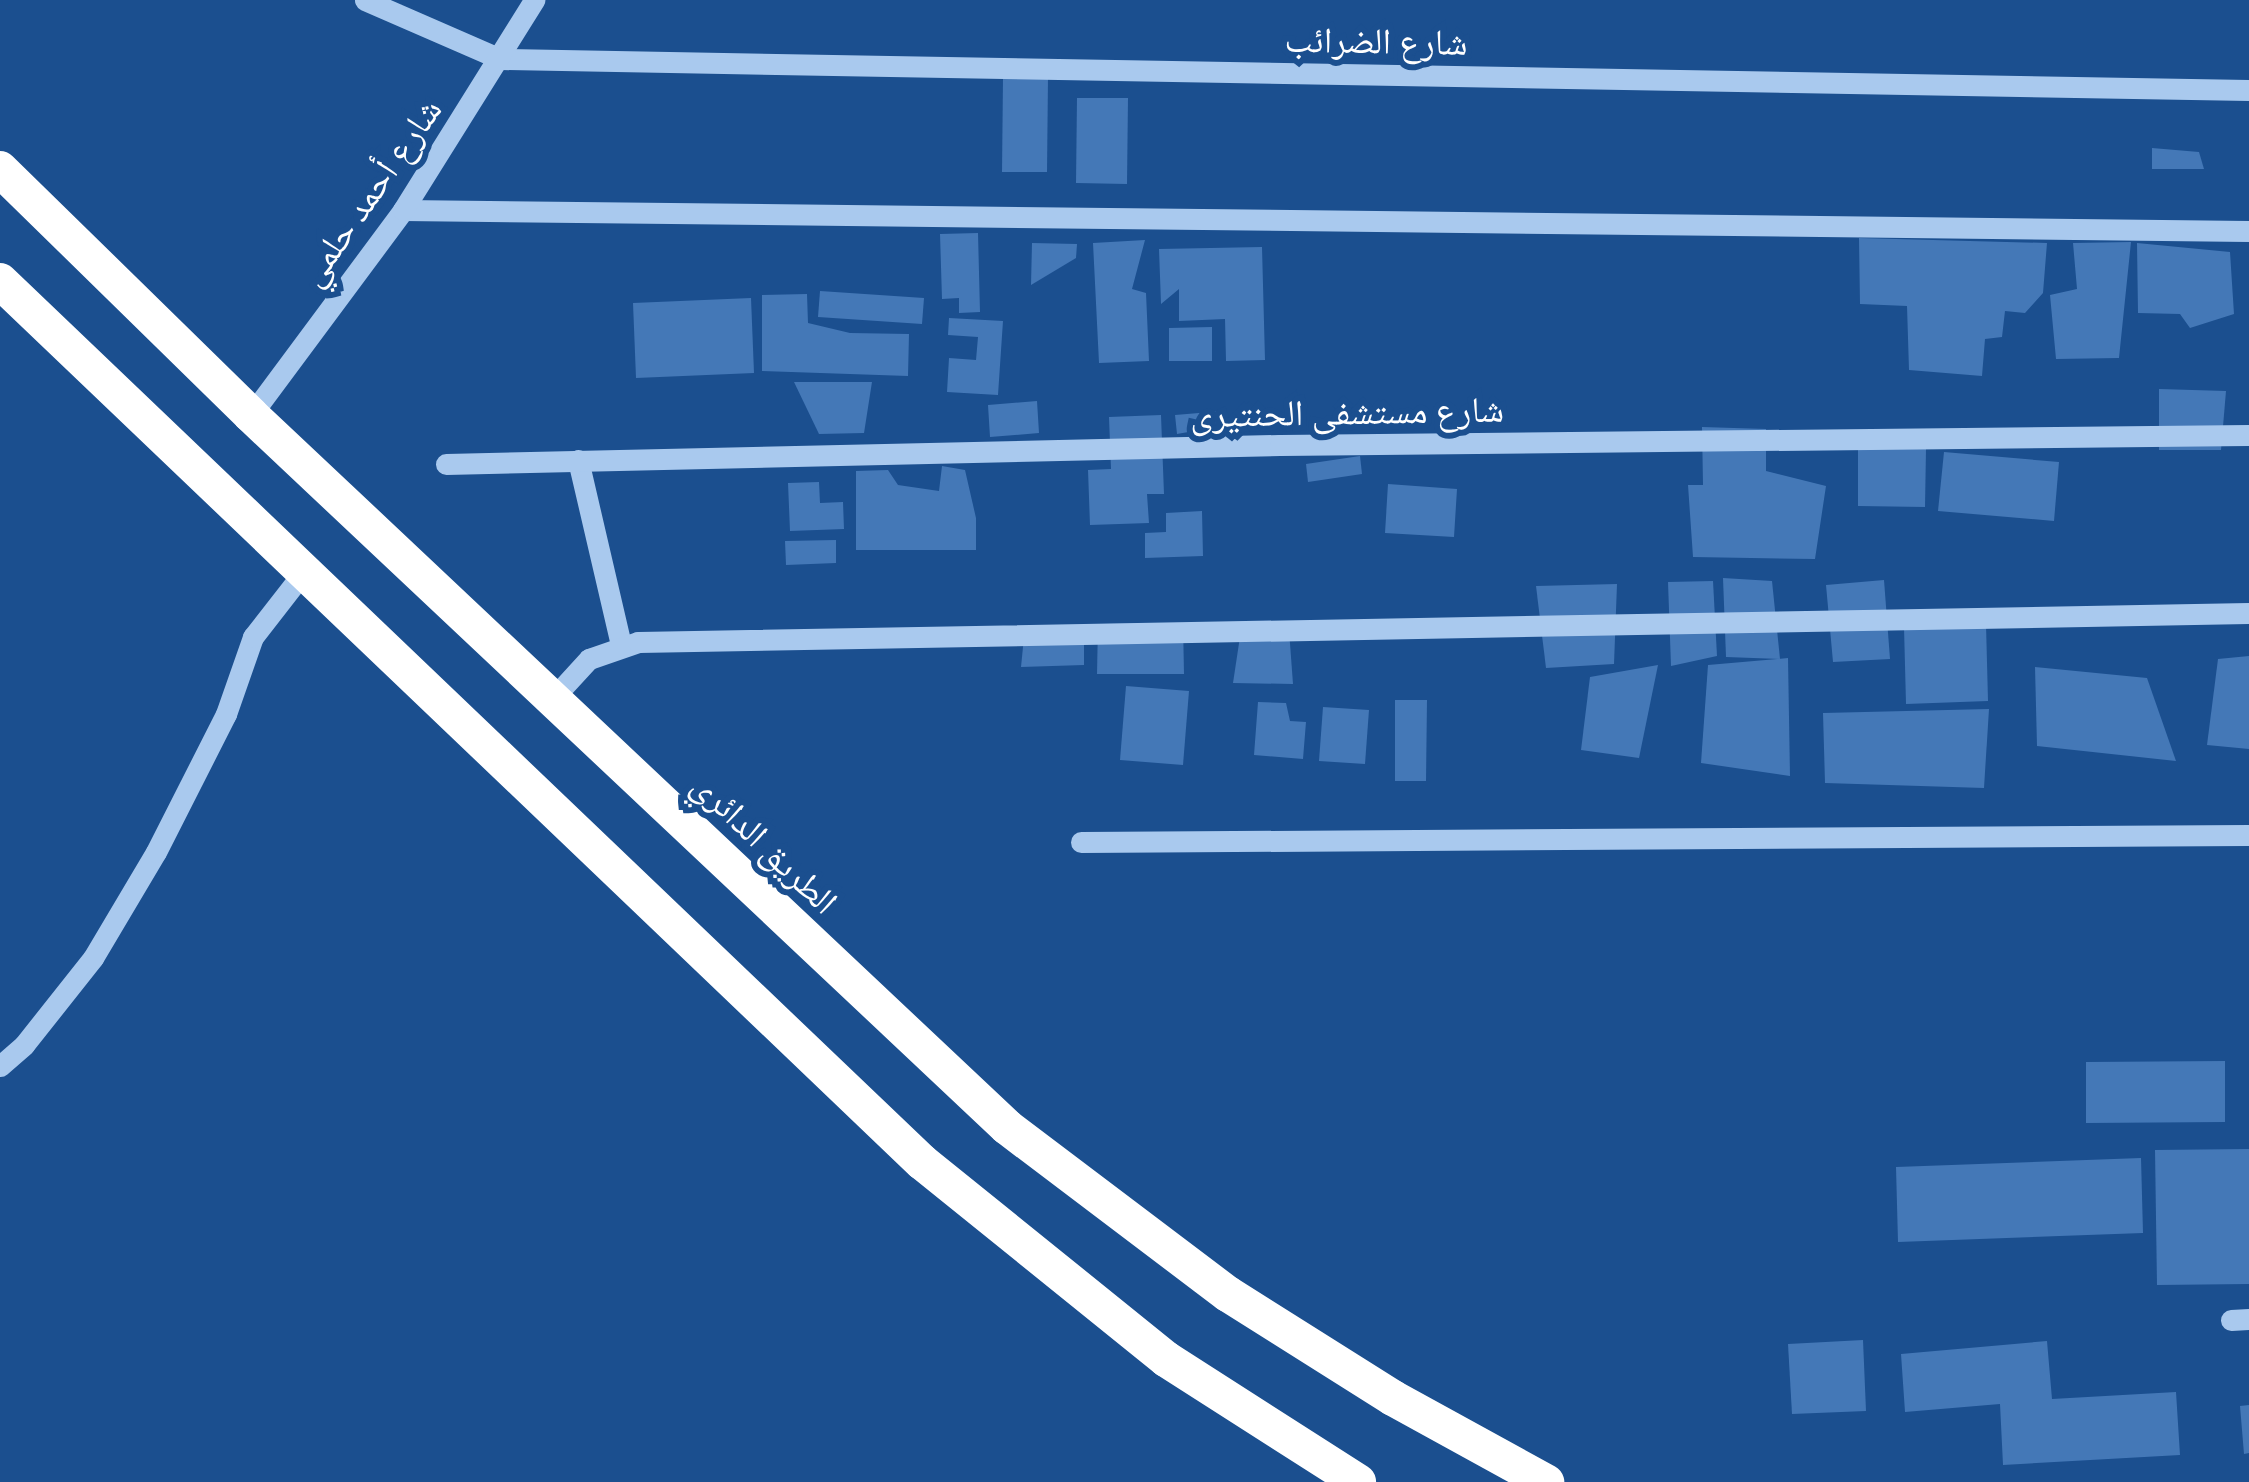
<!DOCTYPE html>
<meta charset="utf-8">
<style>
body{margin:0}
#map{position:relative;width:2249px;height:1482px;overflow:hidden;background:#1b4f8f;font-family:"Archivo Narrow","Noto Naskh Arabic",sans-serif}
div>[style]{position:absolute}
.building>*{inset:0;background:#4478b7}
.minor>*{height:21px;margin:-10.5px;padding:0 10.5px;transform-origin:10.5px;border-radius:10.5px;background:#a9c9ee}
.highway>*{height:36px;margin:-18px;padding:0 18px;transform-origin:18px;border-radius:18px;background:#fff}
span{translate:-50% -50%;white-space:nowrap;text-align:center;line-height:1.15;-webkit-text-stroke:12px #1b4f8f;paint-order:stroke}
.street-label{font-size:36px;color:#fff}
</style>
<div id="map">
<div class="building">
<i style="clip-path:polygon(1003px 78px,1048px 78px,1047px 172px,1002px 172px)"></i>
<i style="clip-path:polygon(1077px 98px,1128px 98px,1127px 184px,1076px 183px)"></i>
<i style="clip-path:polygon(2152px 148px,2199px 152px,2204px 169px,2152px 169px)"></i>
<i style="clip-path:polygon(978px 233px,980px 312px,959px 313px,959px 298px,942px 299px,940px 234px)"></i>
<i style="clip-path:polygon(1859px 238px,2047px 243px,2043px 293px,2025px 313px,2005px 311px,2002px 337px,1985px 339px,1982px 376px,1909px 370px,1907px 306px,1860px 304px)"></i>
<i style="clip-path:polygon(1145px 240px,1132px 289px,1146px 293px,1149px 361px,1099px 363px,1093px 243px)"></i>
<i style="clip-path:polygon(2131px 242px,2119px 358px,2056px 359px,2050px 295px,2077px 289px,2073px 243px)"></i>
<i style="clip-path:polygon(1032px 243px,1077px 244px,1076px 258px,1031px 285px)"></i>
<i style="clip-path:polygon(2137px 243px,2230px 252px,2234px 314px,2190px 328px,2180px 314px,2138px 313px)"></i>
<i style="clip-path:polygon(1262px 247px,1265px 360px,1226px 361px,1225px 319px,1179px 321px,1179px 289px,1161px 304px,1159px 249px)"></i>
<i style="clip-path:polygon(820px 291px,924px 298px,922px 324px,818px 317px)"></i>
<i style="clip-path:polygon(807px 294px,808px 323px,850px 333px,909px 334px,908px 376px,762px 371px,762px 295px)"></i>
<i style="clip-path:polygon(751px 298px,754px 373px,636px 378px,633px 303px)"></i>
<i style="clip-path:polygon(949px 318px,1003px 321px,998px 395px,947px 392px,949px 358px,976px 360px,978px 337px,948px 335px)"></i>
<i style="clip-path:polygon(1212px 327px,1212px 361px,1169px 361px,1169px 328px)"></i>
<i style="clip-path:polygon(794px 382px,872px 382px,864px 433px,819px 434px)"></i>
<i style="clip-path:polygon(2159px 389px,2226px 391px,2221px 450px,2159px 450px)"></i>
<i style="clip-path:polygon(1037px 401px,1039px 433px,990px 437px,988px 405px)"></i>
<i style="clip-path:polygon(1223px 411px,1227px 434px,1211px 428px,1177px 434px,1175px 415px)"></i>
<i style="clip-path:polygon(1161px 415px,1164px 494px,1147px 494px,1149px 523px,1090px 525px,1088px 470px,1111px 469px,1109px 417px)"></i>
<i style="clip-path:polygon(1702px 427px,1766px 429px,1766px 471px,1826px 486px,1815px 559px,1693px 557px,1688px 485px,1703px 485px)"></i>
<i style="clip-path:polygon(1858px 448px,1926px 449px,1925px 507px,1858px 506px)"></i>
<i style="clip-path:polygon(1944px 452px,2059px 462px,2054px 521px,1938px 511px)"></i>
<i style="clip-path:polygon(1360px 456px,1362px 474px,1308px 482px,1306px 464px)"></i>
<i style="clip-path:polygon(942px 466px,965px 470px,976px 518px,976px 550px,856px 550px,856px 471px,888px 470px,898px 485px,939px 491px)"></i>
<i style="clip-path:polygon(819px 482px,820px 503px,843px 502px,844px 529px,790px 531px,788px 483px)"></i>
<i style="clip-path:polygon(1388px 484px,1457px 489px,1454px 537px,1385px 533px)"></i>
<i style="clip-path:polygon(1202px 511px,1203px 556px,1145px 558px,1145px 533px,1166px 532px,1166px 513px)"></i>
<i style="clip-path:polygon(836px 540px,836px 563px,786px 565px,785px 541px)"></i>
<i style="clip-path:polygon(1723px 578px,1772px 581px,1780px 659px,1726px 657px)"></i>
<i style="clip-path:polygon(1884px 580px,1890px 659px,1833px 662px,1826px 585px)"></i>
<i style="clip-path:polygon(1713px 581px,1717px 656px,1671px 666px,1668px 582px)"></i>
<i style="clip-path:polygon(1617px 584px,1614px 664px,1546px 668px,1536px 586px)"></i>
<i style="clip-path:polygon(1183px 623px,1184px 674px,1097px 674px,1098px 624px)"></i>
<i style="clip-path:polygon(1986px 624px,1988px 701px,1906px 704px,1904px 627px)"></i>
<i style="clip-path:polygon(1025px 627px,1084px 629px,1084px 665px,1021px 667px)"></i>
<i style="clip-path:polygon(1241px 630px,1289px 630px,1293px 684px,1233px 683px)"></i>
<i style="clip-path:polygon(2249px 656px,2249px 749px,2207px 745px,2218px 659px)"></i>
<i style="clip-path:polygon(1788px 658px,1790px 776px,1701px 763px,1708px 665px)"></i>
<i style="clip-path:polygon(1658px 665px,1639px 758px,1581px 750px,1590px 677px)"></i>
<i style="clip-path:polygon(2035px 667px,2147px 678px,2176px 761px,2037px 746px)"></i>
<i style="clip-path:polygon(1126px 686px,1189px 691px,1183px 765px,1120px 760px)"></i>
<i style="clip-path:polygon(1395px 700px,1427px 700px,1426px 781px,1395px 781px)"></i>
<i style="clip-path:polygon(1258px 702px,1286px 703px,1290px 721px,1306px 722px,1303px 759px,1254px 755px)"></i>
<i style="clip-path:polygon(1323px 707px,1369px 710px,1365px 764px,1319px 761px)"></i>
<i style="clip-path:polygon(1989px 709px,1984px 788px,1825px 783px,1823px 713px)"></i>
<i style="clip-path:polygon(2225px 1061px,2225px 1122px,2086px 1123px,2086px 1062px)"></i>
<i style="clip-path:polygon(2249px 1149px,2249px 1284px,2157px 1285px,2155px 1150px)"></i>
<i style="clip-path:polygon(2141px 1158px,2143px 1233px,1898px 1242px,1896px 1167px)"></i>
<i style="clip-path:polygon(1863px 1340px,1866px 1411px,1792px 1414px,1788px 1344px)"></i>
<i style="clip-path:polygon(2047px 1341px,2052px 1399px,2176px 1392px,2180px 1455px,2003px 1465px,2000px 1404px,1905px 1412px,1901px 1354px)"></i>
<i style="clip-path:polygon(2249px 1405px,2249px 1453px,2244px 1454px,2240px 1406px)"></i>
</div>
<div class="minor">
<i style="left:365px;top:0;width:148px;rotate:23.5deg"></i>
<i style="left:501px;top:59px;width:1748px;rotate:1.02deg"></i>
<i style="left:403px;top:210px;width:1846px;rotate:0.65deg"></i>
<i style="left:251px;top:415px;width:255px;rotate:-53.4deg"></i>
<i style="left:403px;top:210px;width:248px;rotate:-58deg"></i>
<i style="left:578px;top:460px;width:190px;rotate:76.9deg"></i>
<i style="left:446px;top:464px;width:834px;rotate:-1.31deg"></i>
<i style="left:1280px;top:445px;width:969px;rotate:-0.59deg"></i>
<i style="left:554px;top:697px;width:52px;rotate:-47.4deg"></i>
<i style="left:589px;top:659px;width:52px;rotate:-19.1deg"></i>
<i style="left:638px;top:642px;width:1611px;rotate:-1.03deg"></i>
<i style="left:1081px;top:842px;width:1168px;rotate:-0.34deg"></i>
<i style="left:0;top:1066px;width:32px;rotate:-41deg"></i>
<i style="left:24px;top:1045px;width:111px;rotate:-51.6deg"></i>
<i style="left:93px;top:958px;width:123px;rotate:-59.3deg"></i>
<i style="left:156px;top:852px;width:155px;rotate:-63.1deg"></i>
<i style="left:226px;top:714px;width:82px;rotate:-70.7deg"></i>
<i style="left:253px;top:637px;width:80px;rotate:-52.1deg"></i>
<i style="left:2231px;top:1320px;width:18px;rotate:-3deg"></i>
</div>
<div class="highway">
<i style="left:0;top:169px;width:351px;rotate:44.4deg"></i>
<i style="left:251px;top:415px;width:1038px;rotate:43.28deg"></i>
<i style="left:1007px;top:1127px;width:277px;rotate:37.1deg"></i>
<i style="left:1228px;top:1294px;width:195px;rotate:32.2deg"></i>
<i style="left:1393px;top:1398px;width:175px;rotate:28.8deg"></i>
<i style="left:0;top:281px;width:1275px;rotate:43.7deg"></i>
<i style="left:922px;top:1162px;width:314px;rotate:38.9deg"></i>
<i style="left:1166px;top:1359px;width:228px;rotate:32.6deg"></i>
</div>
<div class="street-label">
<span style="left:1376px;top:41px;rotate:1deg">شارع الضرائب</span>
<span style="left:370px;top:192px;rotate:-55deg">شارع أحمد حلمي</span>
<span style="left:1347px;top:412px;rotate:-1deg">شارع مستشفى الحنتيرى</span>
<span style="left:765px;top:843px;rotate:44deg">الطريق الدائري</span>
</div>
</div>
